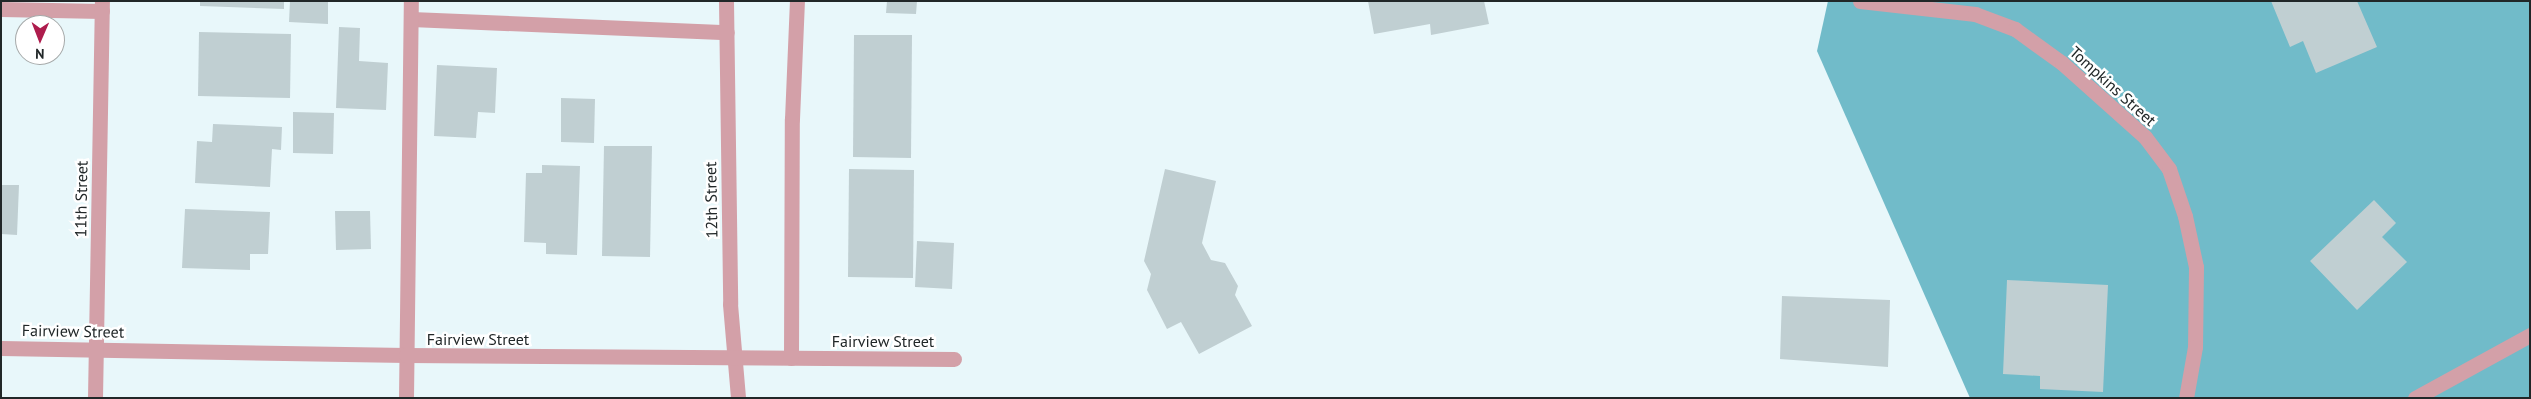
<!DOCTYPE html>
<style>
body{margin:0}
#map{position:relative;width:2531px;height:399px;overflow:hidden;background:#e8f7fa;font-family:"PT Sans",sans-serif}
div>[style]{position:absolute}
.forest>*{inset:0;background:#71bbc9}
.building>*{inset:0;background:#c0cfd2}
.lane>*{height:15px;margin:-7.5px;padding:0 7.5px;transform-origin:7.5px;border-radius:7.5px;background:#d3a0a8}
.street>*{height:15px;margin:-7.5px;padding:0 7.5px;transform-origin:7.5px;border-radius:7.5px;background:#d3a0a8}
span{translate:-50% -50%;white-space:nowrap;text-align:center;line-height:1.15;-webkit-text-stroke:5px #fff;paint-order:stroke}
.street-label{font-size:16px;color:#212728}
.frame{position:absolute;inset:0;border:2px solid #212728;pointer-events:none}
.north{position:absolute;left:15px;top:15px;width:50px;height:50px;box-sizing:border-box;background:#fff;border:1px solid #a6a9a9;border-radius:50%;rotate:181deg;font-size:14px;font-weight:700;line-height:20px;text-align:center;color:#212728}
.north::after{content:'';display:block;margin:auto;width:18px;height:22px;background:#ae1c4d;clip-path:polygon(50% 0,100% 100%,50% 72%,0 100%)}
</style>
<div id="map">
<div class="forest">
<i style="clip-path:polygon(1828px 1px,2530px 1px,2530px 398px,1970px 398px,1817px 51px)"></i>
</div>
<div class="building">
<i style="clip-path:polygon(200px 1px,284px 1px,284px 9px,200px 6px)"></i>
<i style="clip-path:polygon(290px 1px,328px 1px,328px 24px,289px 22px)"></i>
<i style="clip-path:polygon(887px 1px,917px 1px,916px 14px,886px 13px)"></i>
<i style="clip-path:polygon(1368px 1px,1484px 1px,1489px 24px,1431px 35px,1430px 24px,1374px 34px)"></i>
<i style="clip-path:polygon(2271px 1px,2357px 1px,2377px 47px,2316px 73px,2303px 41px,2290px 47px)"></i>
<i style="clip-path:polygon(339px 27px,360px 28px,359px 61px,388px 63px,386px 110px,336px 108px)"></i>
<i style="clip-path:polygon(199px 32px,291px 34px,290px 98px,198px 96px)"></i>
<i style="clip-path:polygon(854px 35px,912px 35px,911px 158px,853px 157px)"></i>
<i style="clip-path:polygon(437px 65px,497px 68px,495px 113px,478px 112px,476px 138px,434px 136px)"></i>
<i style="clip-path:polygon(561px 98px,595px 99px,594px 143px,561px 142px)"></i>
<i style="clip-path:polygon(293px 112px,334px 113px,333px 154px,293px 153px)"></i>
<i style="clip-path:polygon(213px 124px,282px 127px,281px 150px,272px 149px,270px 187px,195px 183px,197px 141px,212px 142px)"></i>
<i style="clip-path:polygon(604px 146px,652px 146px,650px 257px,602px 256px)"></i>
<i style="clip-path:polygon(542px 165px,580px 166px,577px 255px,546px 254px,546px 243px,524px 242px,526px 173px,542px 173px)"></i>
<i style="clip-path:polygon(849px 169px,914px 170px,913px 278px,848px 277px)"></i>
<i style="clip-path:polygon(1165px 169px,1216px 181px,1202px 243px,1211px 260px,1225px 263px,1238px 286px,1235px 295px,1252px 326px,1199px 354px,1181px 322px,1167px 329px,1147px 290px,1151px 274px,1144px 261px)"></i>
<i style="clip-path:polygon(1px 185px,19px 185px,17px 235px,1px 234px)"></i>
<i style="clip-path:polygon(2374px 200px,2396px 223px,2382px 237px,2407px 262px,2357px 310px,2310px 261px)"></i>
<i style="clip-path:polygon(185px 209px,270px 212px,268px 254px,250px 254px,250px 270px,182px 268px)"></i>
<i style="clip-path:polygon(335px 211px,370px 211px,371px 249px,336px 250px)"></i>
<i style="clip-path:polygon(917px 241px,954px 243px,952px 289px,915px 287px)"></i>
<i style="clip-path:polygon(2007px 280px,2108px 285px,2103px 392px,2040px 389px,2040px 376px,2003px 374px)"></i>
<i style="clip-path:polygon(1782px 296px,1890px 300px,1888px 367px,1780px 359px)"></i>
</div>
<div class="lane">
<i style="left:1px;top:9px;width:101px;rotate:1.1deg"></i>
<i style="left:411px;top:19px;width:316px;rotate:2.4deg"></i>
<i style="left:406px;top:398px;width:397px;rotate:-89.3deg"></i>
</div>
<div class="street">
<i style="left:726px;top:1px;width:303px;rotate:89.2deg"></i>
<i style="left:730px;top:304px;width:94px;rotate:85.1deg"></i>
<i style="left:1860px;top:1px;width:116px;rotate:6.4deg"></i>
<i style="left:1975px;top:14px;width:43px;rotate:20.6deg"></i>
<i style="left:2015px;top:29px;width:58px;rotate:35.9deg"></i>
<i style="left:2062px;top:63px;width:111px;rotate:41.7deg"></i>
<i style="left:2145px;top:137px;width:40px;rotate:53deg"></i>
<i style="left:2169px;top:169px;width:50px;rotate:71.2deg"></i>
<i style="left:2185px;top:216px;width:52px;rotate:77.8deg"></i>
<i style="left:2196px;top:267px;width:80px;rotate:90.7deg"></i>
<i style="left:2195px;top:347px;width:52px;rotate:100deg"></i>
<i style="left:1px;top:348px;width:405px;rotate:1deg"></i>
<i style="left:406px;top:355px;width:548px;rotate:0.42deg"></i>
<i style="left:791px;top:358px;width:239px;rotate:-89.8deg"></i>
<i style="left:792px;top:119px;width:118px;rotate:-87.6deg"></i>
<i style="left:95px;top:398px;width:397px;rotate:-89deg"></i>
<i style="left:2415px;top:398px;width:131px;rotate:-28.7deg"></i>
</div>
<div class="street-label">
<span style="left:2113px;top:86px;rotate:42deg">Tompkins Street</span>
<span style="left:81px;top:199px;rotate:-89deg">11th Street</span>
<span style="left:711px;top:200px;rotate:-91deg">12th Street</span>
<span style="left:73px;top:331px;rotate:1deg">Fairview Street</span>
<span style="left:478px;top:339px">Fairview Street</span>
<span style="left:883px;top:341px">Fairview Street</span>
</div>
<div class="frame"></div>
<div class="north">N</div>
</div>
